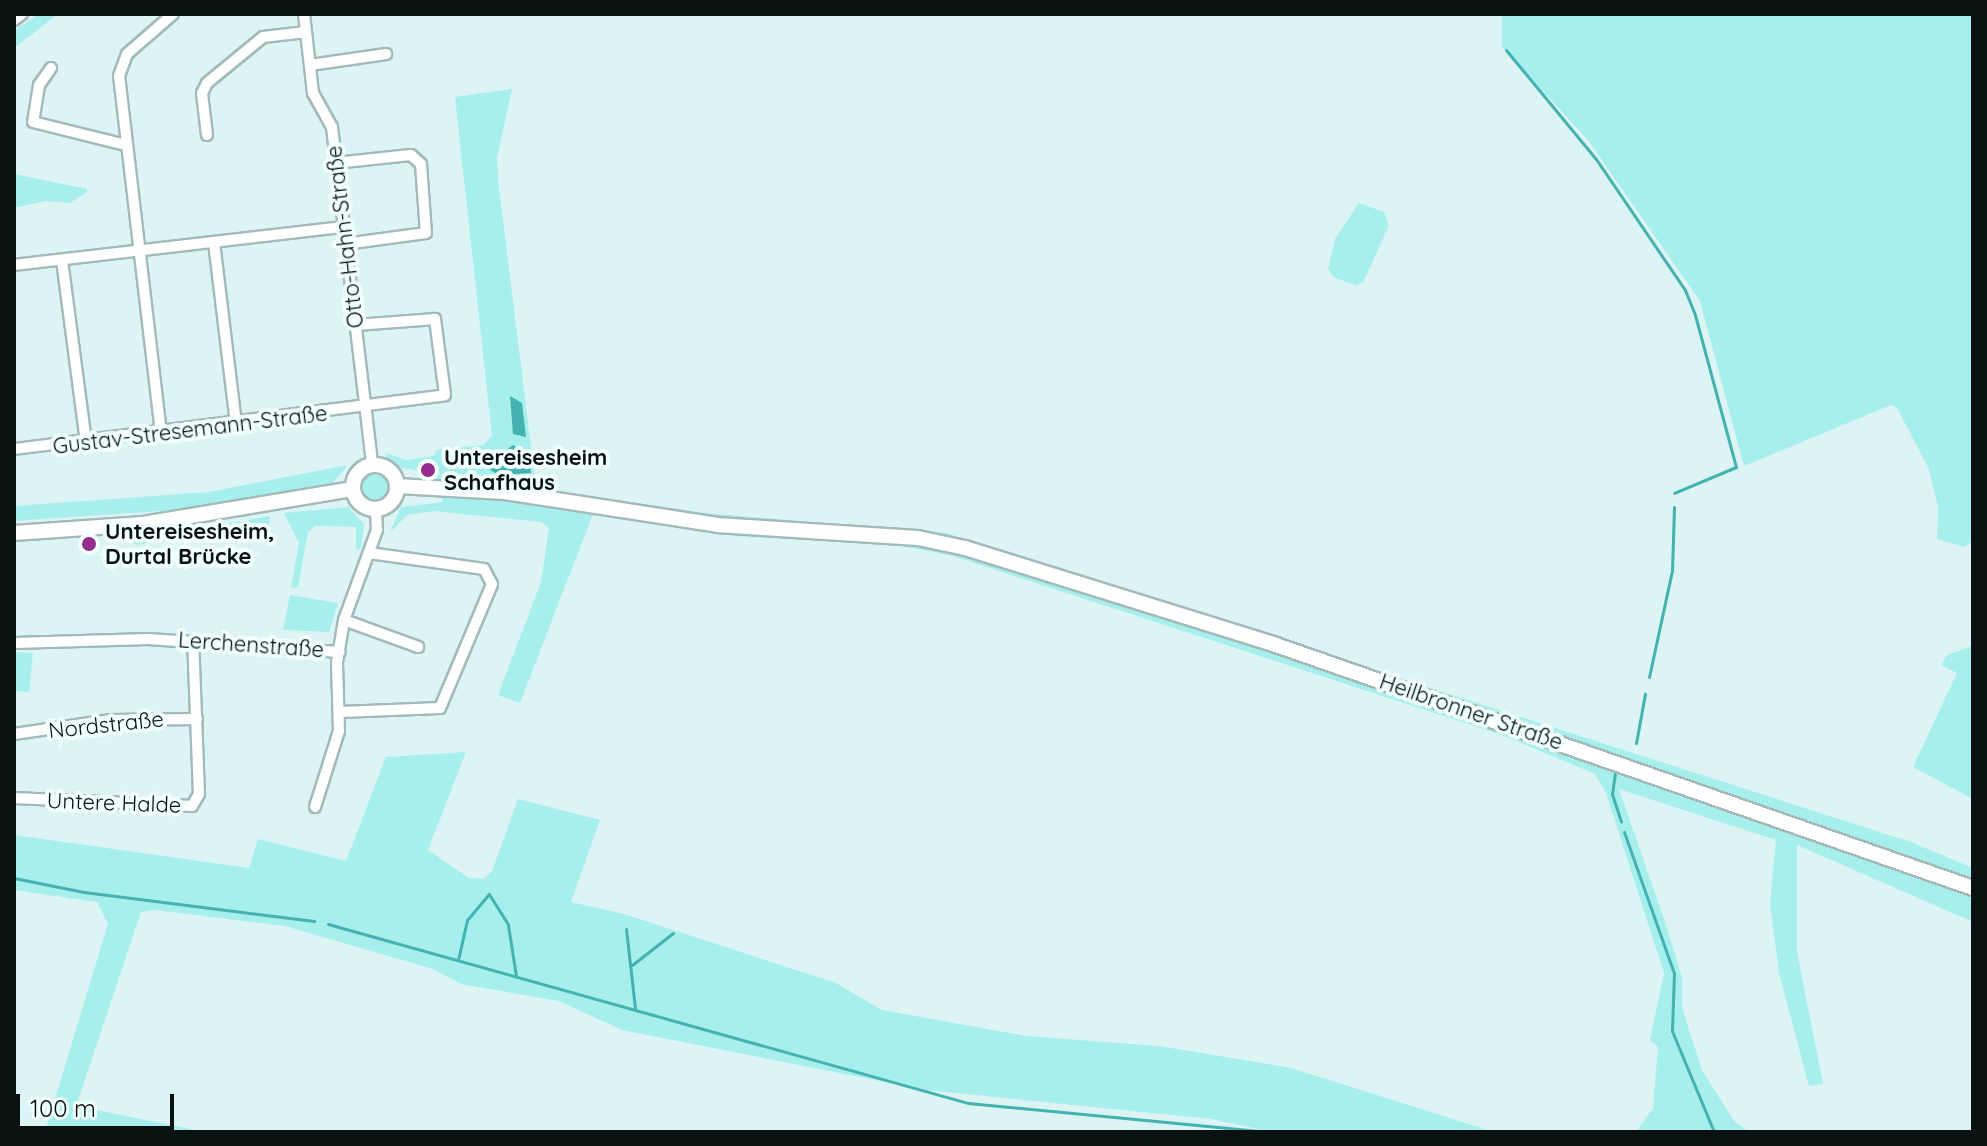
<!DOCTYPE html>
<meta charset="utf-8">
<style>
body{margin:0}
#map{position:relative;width:1987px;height:1146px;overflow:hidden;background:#dcf4f3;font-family:Quicksand,sans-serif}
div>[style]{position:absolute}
.green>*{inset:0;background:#a7efed}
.round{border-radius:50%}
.water>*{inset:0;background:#43b2b0}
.stream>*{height:3px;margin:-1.5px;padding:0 1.5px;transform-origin:1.5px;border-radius:1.5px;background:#43b2b0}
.roads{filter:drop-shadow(2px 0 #a3bab9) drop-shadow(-2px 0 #a3bab9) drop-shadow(0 2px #a3bab9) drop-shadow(0 -2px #a3bab9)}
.street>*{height:10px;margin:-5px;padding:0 5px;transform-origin:5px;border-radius:5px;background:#fff}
.secondary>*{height:14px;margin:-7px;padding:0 7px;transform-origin:7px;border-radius:7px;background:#fff}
.secondary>.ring{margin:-7px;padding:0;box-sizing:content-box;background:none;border:14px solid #fff;border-radius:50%}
.dots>*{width:22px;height:22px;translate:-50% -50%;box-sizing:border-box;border:4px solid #f1fffe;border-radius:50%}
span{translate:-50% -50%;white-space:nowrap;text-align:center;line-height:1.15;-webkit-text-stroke:8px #f1fffe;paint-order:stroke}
.street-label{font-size:22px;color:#091111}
.poi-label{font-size:22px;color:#091111;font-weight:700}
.left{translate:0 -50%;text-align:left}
.frame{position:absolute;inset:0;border:16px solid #091111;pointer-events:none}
.scale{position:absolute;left:16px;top:1094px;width:158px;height:36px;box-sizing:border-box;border:4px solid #091111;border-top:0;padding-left:10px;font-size:24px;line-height:28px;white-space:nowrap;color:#091111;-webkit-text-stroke:6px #f1fffe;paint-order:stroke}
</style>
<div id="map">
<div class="green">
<i style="clip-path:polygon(39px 14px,58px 14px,14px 48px,14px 31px)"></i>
<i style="clip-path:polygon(1502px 14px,1973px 14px,1973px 541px,1964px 547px,1937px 539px,1938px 507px,1929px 469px,1897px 408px,1891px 405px,1744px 466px,1700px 301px,1588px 140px,1502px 47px)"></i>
<i style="clip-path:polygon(512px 89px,497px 158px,498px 180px,535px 480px,549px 490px,705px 513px,946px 533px,1911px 842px,1973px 868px,1973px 922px,1797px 845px,1797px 952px,1823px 1084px,1809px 1086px,1779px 973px,1770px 904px,1776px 840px,1619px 789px,1667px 928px,1682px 978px,1682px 1008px,1702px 1070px,1734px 1121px,1749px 1132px,1636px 1132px,1653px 1108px,1658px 1047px,1650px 1040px,1664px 973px,1606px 793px,1595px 774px,1502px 735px,953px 556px,896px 545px,733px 536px,593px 514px,520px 703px,498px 695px,541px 582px,549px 528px,541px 522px,434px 511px,407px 515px,390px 532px,401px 507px,443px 502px,436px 474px,398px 467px,387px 462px,386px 453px,406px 460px,434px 456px,437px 450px,483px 445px,492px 436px,455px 97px)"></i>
<i style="clip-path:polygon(14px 174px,87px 189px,87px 192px,70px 203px,45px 201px,14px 208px)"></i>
<i style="clip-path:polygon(1359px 203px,1384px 212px,1389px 225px,1363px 283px,1355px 285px,1333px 277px,1328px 269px,1335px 239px)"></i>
<i style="clip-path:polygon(348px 465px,332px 484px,190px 509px,14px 521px,14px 506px,209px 492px)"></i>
<i class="round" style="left:358px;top:471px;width:32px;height:32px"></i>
<i style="clip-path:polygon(348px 507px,364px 524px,361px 548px,356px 550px,356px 527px,316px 526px,308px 532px,298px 587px,291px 588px,299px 543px,284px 513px)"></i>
<i style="clip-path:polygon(270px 516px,269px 526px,135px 545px,133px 540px)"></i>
<i style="clip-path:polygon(290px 595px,338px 603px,329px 632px,283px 630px)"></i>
<i style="clip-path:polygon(1973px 646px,1973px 799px,1913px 767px,1957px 673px,1941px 665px,1947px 655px)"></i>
<i style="clip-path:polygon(14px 652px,33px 653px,29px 692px,14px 691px)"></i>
<i style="clip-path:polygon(466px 752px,428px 850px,469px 878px,484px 879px,492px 871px,518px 799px,600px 820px,571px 902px,624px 914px,836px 983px,882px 1010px,1026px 1036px,1159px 1046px,1291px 1068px,1494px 1132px,1273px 1132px,1211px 1119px,926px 1090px,622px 1030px,559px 1001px,461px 984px,433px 969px,285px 926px,155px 910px,141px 912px,76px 1106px,205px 1132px,45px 1132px,108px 924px,97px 902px,14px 890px,14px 835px,249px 868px,258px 839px,346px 861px,386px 757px)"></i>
</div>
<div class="water">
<i style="clip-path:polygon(510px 396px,522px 403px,526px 437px,513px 434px)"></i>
<i style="clip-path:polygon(513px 445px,529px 455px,531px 473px,498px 475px,485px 466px)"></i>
</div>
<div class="stream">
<i style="left:1506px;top:50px;width:141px;rotate:50.5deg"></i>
<i style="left:1596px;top:159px;width:158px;rotate:55.8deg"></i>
<i style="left:1685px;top:290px;width:27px;rotate:68deg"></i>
<i style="left:1695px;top:315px;width:157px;rotate:74.9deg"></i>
<i style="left:1736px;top:467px;width:67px;rotate:157.2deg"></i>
<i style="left:1649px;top:677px;width:108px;rotate:-77.8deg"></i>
<i style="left:1672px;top:571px;width:64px;rotate:-88.2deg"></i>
<i style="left:1636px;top:743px;width:50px;rotate:-79.6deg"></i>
<i style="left:1615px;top:773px;width:21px;rotate:98deg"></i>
<i style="left:1612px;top:794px;width:29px;rotate:72deg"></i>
<i style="left:1624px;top:832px;width:150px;rotate:70.5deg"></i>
<i style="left:1674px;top:973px;width:58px;rotate:92deg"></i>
<i style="left:1672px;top:1031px;width:109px;rotate:67.4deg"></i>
<i style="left:14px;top:878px;width:71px;rotate:11.3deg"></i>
<i style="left:84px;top:892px;width:232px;rotate:7.2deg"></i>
<i style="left:328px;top:924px;width:665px;rotate:15.63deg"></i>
<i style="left:968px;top:1103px;width:303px;rotate:5.5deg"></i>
<i style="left:626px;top:929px;width:80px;rotate:83.5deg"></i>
<i style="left:458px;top:960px;width:41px;rotate:-77.3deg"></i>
<i style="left:467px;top:920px;width:34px;rotate:-50deg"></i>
<i style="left:489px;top:894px;width:36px;rotate:58deg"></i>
<i style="left:508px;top:925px;width:52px;rotate:81.1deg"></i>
<i style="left:632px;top:965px;width:52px;rotate:-38deg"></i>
</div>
<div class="roads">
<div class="street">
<i style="left:304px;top:14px;width:80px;rotate:83.5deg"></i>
<i style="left:313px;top:93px;width:39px;rotate:61deg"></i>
<i style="left:332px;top:127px;width:339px;rotate:83.2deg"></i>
<i style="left:14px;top:20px;width:10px;rotate:-37deg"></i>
<i style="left:310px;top:65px;width:77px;rotate:-8.2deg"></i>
<i style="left:51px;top:68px;width:21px;rotate:125deg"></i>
<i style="left:39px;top:85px;width:37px;rotate:99deg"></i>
<i style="left:33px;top:122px;width:96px;rotate:13.9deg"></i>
<i style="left:207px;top:135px;width:42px;rotate:-96.8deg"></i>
<i style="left:202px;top:93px;width:11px;rotate:-63deg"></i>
<i style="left:207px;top:83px;width:72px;rotate:-39.4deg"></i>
<i style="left:263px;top:37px;width:43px;rotate:-6.6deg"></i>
<i style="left:335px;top:163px;width:76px;rotate:-6deg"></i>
<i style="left:411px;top:155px;width:13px;rotate:42deg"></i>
<i style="left:421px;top:164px;width:69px;rotate:85.9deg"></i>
<i style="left:426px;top:233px;width:82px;rotate:172.3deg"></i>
<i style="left:214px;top:242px;width:182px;rotate:83.1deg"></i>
<i style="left:62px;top:260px;width:184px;rotate:82.5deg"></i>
<i style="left:14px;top:265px;width:331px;rotate:-6.6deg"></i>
<i style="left:161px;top:433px;width:359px;rotate:-96.7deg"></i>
<i style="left:119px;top:76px;width:23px;rotate:-70deg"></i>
<i style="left:127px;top:54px;width:61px;rotate:-41deg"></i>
<i style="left:14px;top:449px;width:434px;rotate:-7.1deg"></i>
<i style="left:445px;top:395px;width:77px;rotate:-97.5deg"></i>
<i style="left:435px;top:319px;width:79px;rotate:175.7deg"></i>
<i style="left:344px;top:620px;width:79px;rotate:20deg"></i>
<i style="left:14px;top:643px;width:134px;rotate:-1.7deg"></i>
<i style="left:148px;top:639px;width:192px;rotate:3.9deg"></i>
<i style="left:341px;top:712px;width:99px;rotate:-2.3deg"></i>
<i style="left:440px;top:708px;width:134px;rotate:-67.2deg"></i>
<i style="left:492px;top:584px;width:17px;rotate:-118deg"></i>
<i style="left:484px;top:569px;width:116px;rotate:-172.1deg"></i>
<i style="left:14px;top:734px;width:98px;rotate:-8.2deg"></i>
<i style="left:111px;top:720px;width:86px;rotate:-0.7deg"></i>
<i style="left:14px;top:798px;width:178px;rotate:2.6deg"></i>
<i style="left:192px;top:806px;width:14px;rotate:-60deg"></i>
<i style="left:199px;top:794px;width:153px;rotate:-92.2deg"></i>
<i style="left:315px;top:807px;width:80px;rotate:-72.5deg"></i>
<i style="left:339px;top:731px;width:69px;rotate:-91.7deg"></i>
<i style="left:337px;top:662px;width:43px;rotate:-80.5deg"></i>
<i style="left:344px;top:620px;width:96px;rotate:-69.9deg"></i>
<i style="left:377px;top:530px;width:21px;rotate:-93deg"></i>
</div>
<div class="secondary">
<i class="ring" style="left:353px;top:465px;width:30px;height:30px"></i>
<i style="left:397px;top:486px;width:108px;rotate:3.2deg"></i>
<i style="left:505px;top:492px;width:215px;rotate:8.8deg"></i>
<i style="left:717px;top:525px;width:201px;rotate:3.7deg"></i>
<i style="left:918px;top:538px;width:48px;rotate:12deg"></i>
<i style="left:965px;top:548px;width:326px;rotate:17.3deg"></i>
<i style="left:1276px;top:645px;width:738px;rotate:19.22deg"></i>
<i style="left:14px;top:533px;width:129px;rotate:-4deg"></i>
<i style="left:143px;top:524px;width:213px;rotate:-9.5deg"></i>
</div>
</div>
<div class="dots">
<i style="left:428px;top:470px;background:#962b8d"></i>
<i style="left:89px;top:544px;background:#962b8d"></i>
</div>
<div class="street-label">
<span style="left:345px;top:237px;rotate:-97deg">Otto-Hahn-Straße</span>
<span style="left:190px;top:430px;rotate:-7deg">Gustav-Stresemann-Straße</span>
<span style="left:251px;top:645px;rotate:4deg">Lerchenstraße</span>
<span style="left:1471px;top:712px;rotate:19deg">Heilbronner Straße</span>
<span style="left:106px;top:725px;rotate:-6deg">Nordstraße</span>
<span style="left:114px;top:803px;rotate:2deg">Untere Halde</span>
</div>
<div class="poi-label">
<span class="left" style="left:444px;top:470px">Untereisesheim<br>Schafhaus</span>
<span class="left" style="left:105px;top:544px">Untereisesheim,<br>Durtal Brücke</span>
</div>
<div class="frame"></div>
<div class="scale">100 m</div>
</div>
